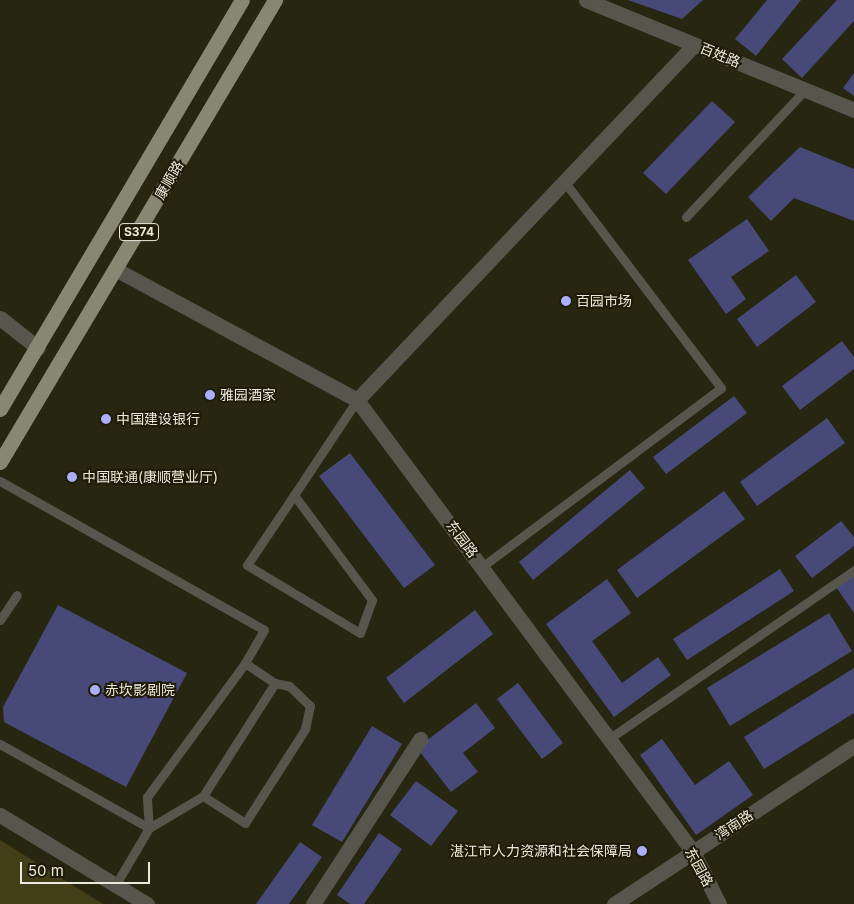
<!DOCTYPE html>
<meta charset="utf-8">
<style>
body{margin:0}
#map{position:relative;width:854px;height:904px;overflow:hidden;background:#272611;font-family:Inter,"Noto Sans SC",sans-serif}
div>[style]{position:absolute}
.green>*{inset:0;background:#423e17}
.building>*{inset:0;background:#474a79}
.service>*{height:9px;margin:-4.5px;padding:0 4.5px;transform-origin:4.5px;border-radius:4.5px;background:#57564d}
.minor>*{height:15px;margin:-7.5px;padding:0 7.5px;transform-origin:7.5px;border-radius:7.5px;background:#57564d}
.primary>*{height:15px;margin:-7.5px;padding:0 7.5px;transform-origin:7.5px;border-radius:7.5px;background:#888773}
.dots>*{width:14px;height:14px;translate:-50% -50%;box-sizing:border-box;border:2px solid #1e1c08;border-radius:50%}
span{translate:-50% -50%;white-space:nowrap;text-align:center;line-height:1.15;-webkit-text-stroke:4px #1e1c08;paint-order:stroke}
.shield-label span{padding:1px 4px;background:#1e1c08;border:1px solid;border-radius:4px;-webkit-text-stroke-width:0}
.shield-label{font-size:12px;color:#eae9dc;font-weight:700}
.street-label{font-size:14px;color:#eae9dc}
.poi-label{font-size:14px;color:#eae9dc}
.left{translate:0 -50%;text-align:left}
.right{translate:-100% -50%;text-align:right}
.scale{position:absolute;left:20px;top:862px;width:130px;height:22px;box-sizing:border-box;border:2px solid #eae9dc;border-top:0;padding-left:6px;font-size:15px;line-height:18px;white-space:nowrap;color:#eae9dc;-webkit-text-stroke:4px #1e1c08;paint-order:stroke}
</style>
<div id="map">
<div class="green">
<i style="clip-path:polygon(0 840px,103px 904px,0 904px)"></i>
</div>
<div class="building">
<i style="clip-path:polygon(628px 0,703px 0,682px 19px)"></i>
<i style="clip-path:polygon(767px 0,801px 0,756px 56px,735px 39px)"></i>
<i style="clip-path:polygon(837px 0,854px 0,854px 21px,802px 78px,782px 59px)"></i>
<i style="clip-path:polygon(854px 73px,854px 96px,843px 88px)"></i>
<i style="clip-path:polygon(712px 101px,735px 122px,666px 194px,643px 173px)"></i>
<i style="clip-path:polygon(800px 147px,854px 169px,854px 221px,794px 198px,771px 221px,748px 197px)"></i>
<i style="clip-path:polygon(747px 219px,769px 251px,731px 277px,746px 299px,726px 314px,688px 260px)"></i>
<i style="clip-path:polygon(796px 275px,816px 302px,757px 347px,737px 319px)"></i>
<i style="clip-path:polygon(842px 341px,854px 357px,854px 369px,800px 410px,782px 386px)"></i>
<i style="clip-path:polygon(734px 396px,747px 413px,666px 474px,653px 457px)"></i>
<i style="clip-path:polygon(827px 418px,845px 443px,757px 506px,740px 482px)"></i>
<i style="clip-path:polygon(350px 453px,435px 565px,404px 588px,319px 476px)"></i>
<i style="clip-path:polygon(630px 470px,645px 488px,533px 580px,519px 562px)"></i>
<i style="clip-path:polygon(724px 491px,745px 519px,637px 598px,617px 570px)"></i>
<i style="clip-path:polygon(841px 521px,854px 537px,854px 546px,812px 578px,795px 556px)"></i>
<i style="clip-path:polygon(780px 569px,794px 591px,687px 660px,673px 639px)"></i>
<i style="clip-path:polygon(854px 575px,854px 613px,836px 587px)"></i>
<i style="clip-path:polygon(607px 579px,631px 613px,592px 641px,622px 683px,658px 657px,671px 675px,614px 717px,546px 624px)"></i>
<i style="clip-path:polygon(58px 605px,187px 673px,126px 787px,4px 722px,3px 707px)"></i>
<i style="clip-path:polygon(475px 610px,493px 634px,404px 703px,386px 678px)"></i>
<i style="clip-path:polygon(829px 613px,852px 651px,730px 726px,707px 688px)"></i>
<i style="clip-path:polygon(854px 668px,854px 713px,764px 769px,744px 737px)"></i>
<i style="clip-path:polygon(518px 683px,563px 743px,542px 759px,497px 699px)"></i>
<i style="clip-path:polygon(476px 703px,495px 728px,463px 753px,478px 772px,451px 792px,417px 748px)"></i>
<i style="clip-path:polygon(372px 726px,402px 744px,342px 842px,312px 825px)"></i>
<i style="clip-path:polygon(662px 739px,695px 785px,729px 761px,753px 795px,696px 835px,640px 755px)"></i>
<i style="clip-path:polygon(416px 781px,458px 811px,431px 846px,390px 815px)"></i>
<i style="clip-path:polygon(379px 833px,402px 849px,364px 904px,350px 904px,337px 895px)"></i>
<i style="clip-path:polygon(300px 842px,322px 857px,289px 904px,256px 904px)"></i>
</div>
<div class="service">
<i style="left:686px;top:217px;width:174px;rotate:-46.9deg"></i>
<i style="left:0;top:481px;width:303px;rotate:29.4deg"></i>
<i style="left:264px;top:630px;width:38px;rotate:120deg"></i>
<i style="left:294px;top:495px;width:131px;rotate:53.4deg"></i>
<i style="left:372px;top:600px;width:35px;rotate:110deg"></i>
<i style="left:360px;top:633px;width:132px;rotate:-149deg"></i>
<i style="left:247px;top:565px;width:84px;rotate:-56.1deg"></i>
<i style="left:294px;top:495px;width:114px;rotate:-56.4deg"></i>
<i style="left:483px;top:566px;width:297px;rotate:-36.8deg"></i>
<i style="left:721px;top:388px;width:260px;rotate:-127.2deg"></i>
<i style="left:0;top:620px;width:30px;rotate:-56deg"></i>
<i style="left:610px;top:738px;width:296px;rotate:-34.5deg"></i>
<i style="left:0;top:744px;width:171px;rotate:29.4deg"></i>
<i style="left:149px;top:828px;width:65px;rotate:120.5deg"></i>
<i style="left:203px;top:796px;width:50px;rotate:32.7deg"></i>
<i style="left:245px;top:823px;width:112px;rotate:-57.4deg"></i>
<i style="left:305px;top:729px;width:24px;rotate:-78deg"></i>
<i style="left:310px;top:706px;width:29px;rotate:-136deg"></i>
<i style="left:289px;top:686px;width:14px;rotate:-168deg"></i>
<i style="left:275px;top:683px;width:134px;rotate:122.5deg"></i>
<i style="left:203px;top:796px;width:63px;rotate:149.3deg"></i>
<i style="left:149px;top:828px;width:31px;rotate:-94deg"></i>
<i style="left:147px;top:797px;width:166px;rotate:-53.8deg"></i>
<i style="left:245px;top:663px;width:36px;rotate:34deg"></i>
</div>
<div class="minor">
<i style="left:586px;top:0;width:290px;rotate:22.3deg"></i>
<i style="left:117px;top:270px;width:273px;rotate:28.4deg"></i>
<i style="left:357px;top:400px;width:563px;rotate:53.37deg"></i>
<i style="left:693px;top:852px;width:58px;rotate:63.4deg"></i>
<i style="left:0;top:318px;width:48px;rotate:38.3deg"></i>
<i style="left:357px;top:400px;width:489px;rotate:-46.5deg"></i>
<i style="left:0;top:815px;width:172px;rotate:31.2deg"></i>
<i style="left:313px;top:904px;width:197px;rotate:-57deg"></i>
<i style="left:614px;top:904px;width:287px;rotate:-33.4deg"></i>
</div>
<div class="primary">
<i style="left:0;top:409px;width:475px;rotate:-59.4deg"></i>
<i style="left:0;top:462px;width:538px;rotate:-59.24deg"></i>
</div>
<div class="dots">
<i style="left:566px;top:301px;background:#aaaffb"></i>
<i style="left:210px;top:395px;background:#aaaffb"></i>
<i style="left:106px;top:419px;background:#aaaffb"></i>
<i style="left:72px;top:477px;background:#aaaffb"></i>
<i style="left:95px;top:690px;background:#aaaffb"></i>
<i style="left:642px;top:851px;background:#aaaffb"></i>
</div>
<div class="shield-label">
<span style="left:139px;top:232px">S374</span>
</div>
<div class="street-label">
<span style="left:720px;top:55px;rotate:22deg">百姓路</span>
<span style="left:169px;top:180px;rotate:-60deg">康顺路</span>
<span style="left:462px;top:539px;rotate:53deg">东园路</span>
<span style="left:734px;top:825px;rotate:-33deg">湾南路</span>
<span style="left:699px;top:867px;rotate:61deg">东园路</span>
</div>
<div class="poi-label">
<span class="left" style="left:576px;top:301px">百园市场</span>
<span class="left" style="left:220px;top:395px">雅园酒家</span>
<span class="left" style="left:116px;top:419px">中国建设银行</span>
<span class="left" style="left:82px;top:477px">中国联通(康顺营业厅)</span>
<span class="left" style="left:105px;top:690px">赤坎影剧院</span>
<span class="right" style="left:632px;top:851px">湛江市人力资源和社会保障局</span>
</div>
<div class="scale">50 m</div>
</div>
